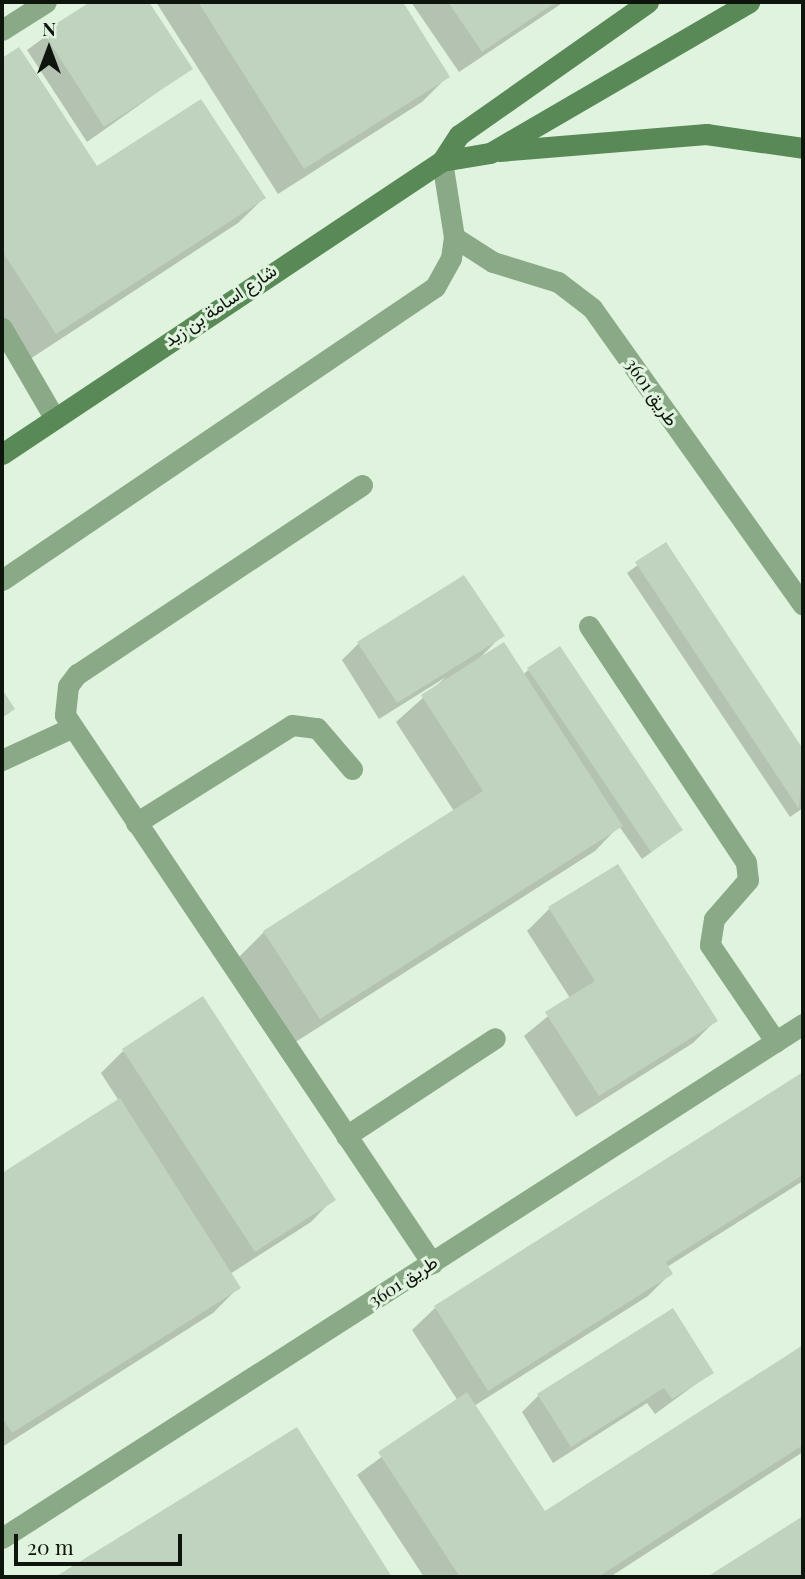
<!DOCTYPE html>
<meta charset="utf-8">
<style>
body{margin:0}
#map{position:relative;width:805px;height:1579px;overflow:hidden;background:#e0f3de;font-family:"Playfair Display",Vazirmatn,serif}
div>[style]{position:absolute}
.shadow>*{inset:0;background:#0003}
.building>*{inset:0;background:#c0d3be}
.service>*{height:21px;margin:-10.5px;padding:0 10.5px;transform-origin:10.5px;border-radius:10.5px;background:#8aaa87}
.minor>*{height:21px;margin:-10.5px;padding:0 10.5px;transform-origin:10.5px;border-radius:10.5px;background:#8aaa87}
.secondary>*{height:21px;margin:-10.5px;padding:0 10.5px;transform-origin:10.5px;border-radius:10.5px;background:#598956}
span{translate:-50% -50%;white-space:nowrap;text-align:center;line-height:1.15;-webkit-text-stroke:6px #e0f3de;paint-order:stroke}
.street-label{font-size:18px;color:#0e150d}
.frame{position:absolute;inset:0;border:4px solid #0e150d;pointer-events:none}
.north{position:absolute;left:14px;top:14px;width:70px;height:70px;-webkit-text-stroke:5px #e0f3de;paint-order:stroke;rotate:0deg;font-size:19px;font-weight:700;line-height:28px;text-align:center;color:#0e150d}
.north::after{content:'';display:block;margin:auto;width:24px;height:32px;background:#0e150d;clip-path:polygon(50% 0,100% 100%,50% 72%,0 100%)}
.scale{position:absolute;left:14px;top:1534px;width:168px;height:32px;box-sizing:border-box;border:4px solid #0e150d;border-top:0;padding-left:9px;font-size:21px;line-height:24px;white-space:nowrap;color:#0e150d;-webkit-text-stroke:5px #e0f3de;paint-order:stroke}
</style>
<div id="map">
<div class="shadow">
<i style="clip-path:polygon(93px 2px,147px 2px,190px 69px,87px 142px,27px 50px)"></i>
<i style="clip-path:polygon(156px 2px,401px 2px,448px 76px,422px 102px,278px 194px)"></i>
<i style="clip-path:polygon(411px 2px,564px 2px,459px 72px)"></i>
<i style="clip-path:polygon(18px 49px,97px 169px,264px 198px,238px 223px,30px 359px,2px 315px,2px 60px)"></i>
<i style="clip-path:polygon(666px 544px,803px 752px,803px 808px,790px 817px,627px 573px)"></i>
<i style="clip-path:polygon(502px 635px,481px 657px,523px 675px,528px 670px,681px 830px,642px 859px,619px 826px,595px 851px,294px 1043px,238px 958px,264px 932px,454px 811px,396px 722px,446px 677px,379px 719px,342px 660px,358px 644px)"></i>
<i style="clip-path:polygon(549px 909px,716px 1020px,693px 1043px,576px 1117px,524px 1036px,570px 998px,527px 931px)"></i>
<i style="clip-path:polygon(123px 1051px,333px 1199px,311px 1222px,230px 1274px,239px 1287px,213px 1313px,2px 1447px,2px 1175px,119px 1101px,101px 1073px)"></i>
<i style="clip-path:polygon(803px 1074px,803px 1181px,667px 1267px,671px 1273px,648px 1296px,474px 1406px,537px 1519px,803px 1347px,803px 1452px,610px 1577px,424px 1577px,357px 1475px,458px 1401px,412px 1330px,435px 1308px)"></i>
<i style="clip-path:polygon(711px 1373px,655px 1414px,647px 1403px,553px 1463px,522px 1412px,538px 1396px)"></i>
<i style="clip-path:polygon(297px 1429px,390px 1577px,59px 1577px)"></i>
<i style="clip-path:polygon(803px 1518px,803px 1577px,710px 1577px)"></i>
</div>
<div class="building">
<i style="clip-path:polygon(90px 2px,149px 2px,193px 69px,104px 127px,43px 32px)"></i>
<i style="clip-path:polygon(198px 2px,403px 2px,450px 77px,304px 169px)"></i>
<i style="clip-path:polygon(448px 2px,556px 2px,482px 52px)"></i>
<i style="clip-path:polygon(19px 47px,97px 166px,201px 99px,266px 198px,56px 334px,2px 251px,2px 58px)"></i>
<i style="clip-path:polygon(666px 542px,803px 749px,799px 809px,635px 562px)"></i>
<i style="clip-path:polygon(464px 575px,505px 636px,397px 703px,357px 642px)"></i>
<i style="clip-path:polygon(504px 642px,623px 826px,320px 1019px,263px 931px,483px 791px,421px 695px)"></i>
<i style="clip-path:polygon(560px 646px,683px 830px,651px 852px,527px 668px)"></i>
<i style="clip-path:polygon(2px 689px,15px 709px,2px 718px)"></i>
<i style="clip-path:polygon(618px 864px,718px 1021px,599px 1096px,545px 1012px,595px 981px,548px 907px)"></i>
<i style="clip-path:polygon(203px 996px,336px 1200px,255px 1252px,122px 1049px)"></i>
<i style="clip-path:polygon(803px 1072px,803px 1175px,666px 1262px,673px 1274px,488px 1391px,434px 1306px)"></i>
<i style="clip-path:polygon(120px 1098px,241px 1288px,12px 1433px,2px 1417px,2px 1173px)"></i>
<i style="clip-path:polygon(673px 1308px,714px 1373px,672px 1399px,664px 1388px,571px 1447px,537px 1394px)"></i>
<i style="clip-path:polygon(803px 1345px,803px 1445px,598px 1577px,460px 1577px,378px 1452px,467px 1392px,545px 1511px)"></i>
<i style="clip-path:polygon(297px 1427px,392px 1577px,55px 1577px)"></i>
<i style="clip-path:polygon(803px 1516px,803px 1577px,707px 1577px)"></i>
</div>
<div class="service">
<i style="left:2px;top:30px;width:52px;rotate:-32.5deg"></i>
<i style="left:362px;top:485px;width:342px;rotate:146.4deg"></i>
<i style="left:77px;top:674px;width:15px;rotate:127deg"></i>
<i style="left:68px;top:686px;width:29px;rotate:96deg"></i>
<i style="left:65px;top:715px;width:660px;rotate:56.19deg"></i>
<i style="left:2px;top:580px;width:523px;rotate:-34.09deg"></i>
<i style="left:435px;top:287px;width:33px;rotate:-61deg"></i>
<i style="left:451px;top:258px;width:21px;rotate:-82deg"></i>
<i style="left:454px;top:237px;width:77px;rotate:-99deg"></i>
<i style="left:589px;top:626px;width:283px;rotate:56.4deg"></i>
<i style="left:746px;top:862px;width:18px;rotate:84deg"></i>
<i style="left:748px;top:880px;width:52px;rotate:131.1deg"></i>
<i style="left:714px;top:919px;width:26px;rotate:99deg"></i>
<i style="left:710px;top:945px;width:117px;rotate:55.8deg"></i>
<i style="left:2px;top:760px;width:76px;rotate:-24.9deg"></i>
<i style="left:136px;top:823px;width:184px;rotate:-32.1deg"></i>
<i style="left:292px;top:725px;width:25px;rotate:7deg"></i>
<i style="left:317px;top:728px;width:54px;rotate:49.5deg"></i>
<i style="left:346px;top:1136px;width:178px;rotate:-33.3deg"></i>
<i style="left:2px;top:1538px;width:952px;rotate:-32.69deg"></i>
</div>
<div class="minor">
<i style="left:454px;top:237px;width:46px;rotate:32.7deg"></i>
<i style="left:493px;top:262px;width:68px;rotate:17.1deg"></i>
<i style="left:558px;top:282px;width:43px;rotate:37.4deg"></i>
<i style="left:592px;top:308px;width:364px;rotate:54.6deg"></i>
<i style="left:2px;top:328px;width:105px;rotate:59.8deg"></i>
</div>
<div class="secondary">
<i style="left:499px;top:151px;width:208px;rotate:-4.7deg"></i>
<i style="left:706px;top:134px;width:98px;rotate:8.2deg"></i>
<i style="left:442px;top:161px;width:49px;rotate:-9.5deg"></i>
<i style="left:490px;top:153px;width:300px;rotate:-30.2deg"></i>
<i style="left:2px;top:454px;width:529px;rotate:-33.66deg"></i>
<i style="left:442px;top:161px;width:31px;rotate:-57deg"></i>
<i style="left:459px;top:135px;width:231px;rotate:-35.1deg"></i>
</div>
<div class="street-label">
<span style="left:220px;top:305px;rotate:-34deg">شارع اسامة بن زيد</span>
<span style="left:652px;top:392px;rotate:55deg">طريق 3601</span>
<span style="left:403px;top:1281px;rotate:-33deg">طريق 3601</span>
</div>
<div class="frame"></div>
<div class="north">N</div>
<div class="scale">20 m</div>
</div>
